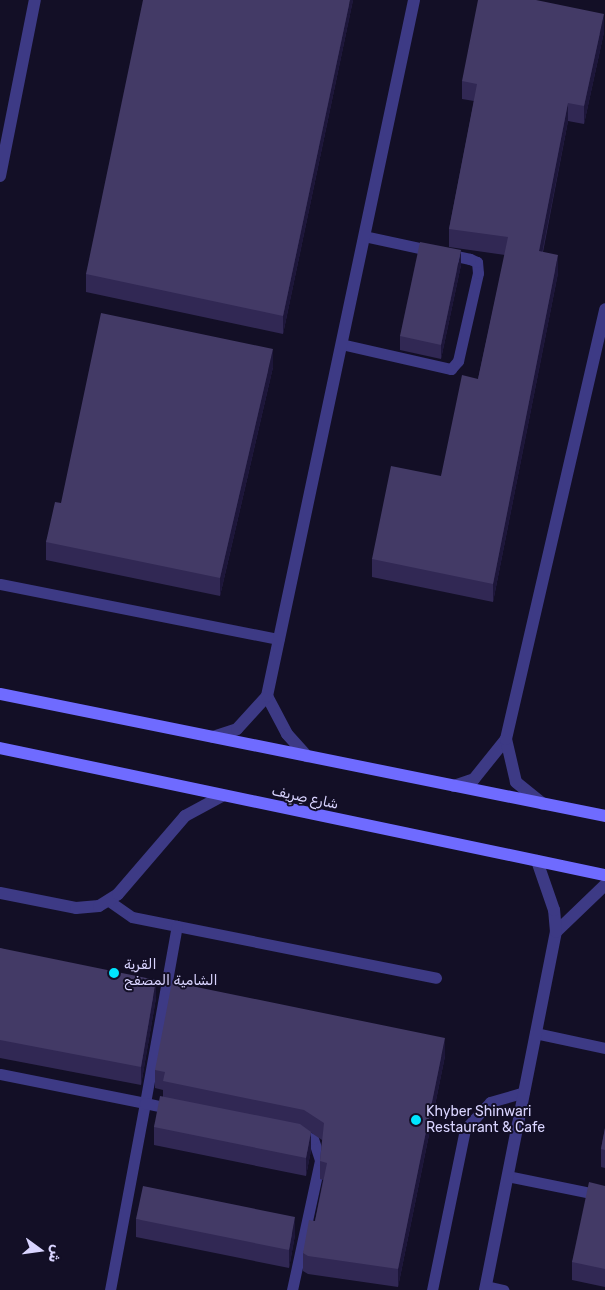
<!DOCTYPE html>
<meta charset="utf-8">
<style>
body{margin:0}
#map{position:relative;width:605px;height:1290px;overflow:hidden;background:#130f26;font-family:Rubik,Vazirmatn,sans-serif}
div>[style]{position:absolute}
.lane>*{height:11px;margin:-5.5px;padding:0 5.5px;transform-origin:5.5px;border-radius:5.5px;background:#3d3a85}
.street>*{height:12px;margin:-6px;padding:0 6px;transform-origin:6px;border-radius:6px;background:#3d3a85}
.secondary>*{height:12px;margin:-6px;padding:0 6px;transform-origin:6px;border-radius:6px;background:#6f6bff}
.wall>*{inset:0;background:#312854}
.shaded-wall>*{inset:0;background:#1d163a}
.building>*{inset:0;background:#433a66}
.dots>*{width:14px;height:14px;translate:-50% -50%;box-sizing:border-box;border:2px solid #130f26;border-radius:50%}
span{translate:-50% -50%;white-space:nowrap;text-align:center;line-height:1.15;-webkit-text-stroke:4px #130f26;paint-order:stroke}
.street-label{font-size:14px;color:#d9d4ff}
.poi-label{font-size:14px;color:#d9d4ff}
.left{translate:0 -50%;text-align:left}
.north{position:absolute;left:15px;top:1225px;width:50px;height:50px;-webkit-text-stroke:4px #130f26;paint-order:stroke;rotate:104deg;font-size:14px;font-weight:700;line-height:20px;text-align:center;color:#d9d4ff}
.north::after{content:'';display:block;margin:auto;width:18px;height:22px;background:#d9d4ff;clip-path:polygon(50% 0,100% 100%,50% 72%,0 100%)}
</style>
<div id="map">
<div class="lane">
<i style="left:341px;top:344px;width:113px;rotate:12.8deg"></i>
<i style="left:451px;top:369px;width:11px;rotate:-49deg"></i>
<i style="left:458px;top:361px;width:90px;rotate:-77.2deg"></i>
<i style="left:478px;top:273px;width:11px;rotate:-95deg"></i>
<i style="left:477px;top:262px;width:8px;rotate:-157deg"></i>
<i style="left:470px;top:259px;width:108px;rotate:-167.8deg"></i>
<i style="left:0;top:584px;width:284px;rotate:11.2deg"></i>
<i style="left:109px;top:901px;width:28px;rotate:35deg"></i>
<i style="left:132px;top:917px;width:310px;rotate:11.3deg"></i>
<i style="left:535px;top:1033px;width:72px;rotate:12.1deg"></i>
<i style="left:0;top:1074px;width:148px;rotate:11.3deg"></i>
<i style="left:145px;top:1103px;width:180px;rotate:-79.8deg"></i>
<i style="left:507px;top:1176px;width:100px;rotate:11.5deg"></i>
<i style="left:486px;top:1286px;width:18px;rotate:13deg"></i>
<i style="left:110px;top:1290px;width:190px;rotate:-79.4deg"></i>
<i style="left:145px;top:1103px;width:29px;rotate:12deg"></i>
<i style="left:292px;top:1290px;width:133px;rotate:-77.8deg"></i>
<i style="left:320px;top:1160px;width:22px;rotate:-108deg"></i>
<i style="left:313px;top:1139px;width:18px;rotate:-161deg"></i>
<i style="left:432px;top:1290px;width:164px;rotate:-78.4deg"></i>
<i style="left:465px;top:1129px;width:37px;rotate:-47deg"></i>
<i style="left:490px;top:1102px;width:35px;rotate:-16deg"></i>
</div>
<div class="street">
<i style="left:0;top:176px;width:179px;rotate:-78.8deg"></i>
<i style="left:267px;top:696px;width:43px;rotate:62.2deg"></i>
<i style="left:287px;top:734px;width:30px;rotate:48deg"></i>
<i style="left:213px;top:737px;width:25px;rotate:-18deg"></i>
<i style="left:237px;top:729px;width:45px;rotate:-47.7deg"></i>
<i style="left:267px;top:696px;width:711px;rotate:-78.07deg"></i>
<i style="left:454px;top:786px;width:21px;rotate:-19deg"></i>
<i style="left:474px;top:779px;width:51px;rotate:-51.3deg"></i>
<i style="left:543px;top:804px;width:35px;rotate:-141deg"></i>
<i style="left:516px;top:782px;width:44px;rotate:-103.1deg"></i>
<i style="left:506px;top:739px;width:441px;rotate:-77deg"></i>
<i style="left:0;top:893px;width:77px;rotate:11.2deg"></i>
<i style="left:76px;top:908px;width:23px;rotate:-5deg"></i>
<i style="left:99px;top:906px;width:22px;rotate:-32deg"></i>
<i style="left:118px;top:894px;width:103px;rotate:-49.3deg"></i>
<i style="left:185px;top:816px;width:42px;rotate:-28.4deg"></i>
<i style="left:556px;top:932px;width:68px;rotate:-43.8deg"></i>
<i style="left:485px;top:1290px;width:365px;rotate:-78.8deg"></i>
<i style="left:556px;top:932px;width:22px;rotate:-95deg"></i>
<i style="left:554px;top:910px;width:52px;rotate:-109.1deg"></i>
</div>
<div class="secondary">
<i style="left:0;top:694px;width:617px;rotate:11.4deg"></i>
<i style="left:0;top:748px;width:618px;rotate:11.86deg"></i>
</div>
<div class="wall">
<i style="clip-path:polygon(353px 0,283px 334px,86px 292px,86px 274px)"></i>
<i style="clip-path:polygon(604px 32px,584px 124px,568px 121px,543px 252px,558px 273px,493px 602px,372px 577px,372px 559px,441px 476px,478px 379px,505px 255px,449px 247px,449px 229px,474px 101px,462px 99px,462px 81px)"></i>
<i style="clip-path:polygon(461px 265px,441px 359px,400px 350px,400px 336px)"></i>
<i style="clip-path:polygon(273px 367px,220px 596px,46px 560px,46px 542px,61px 503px)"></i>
<i style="clip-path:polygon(0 948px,156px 998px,141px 1085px,0 1058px)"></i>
<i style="clip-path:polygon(445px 1056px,398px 1287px,308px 1274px,303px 1271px,303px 1253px,315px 1221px,323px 1180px,320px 1179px,320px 1161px,322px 1140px,310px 1132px,311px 1150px,306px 1176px,154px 1145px,154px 1127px,163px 1096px,163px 1090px,155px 1088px,155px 1070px)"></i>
<i style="clip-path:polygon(605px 1128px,605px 1168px,601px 1167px,601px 1149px)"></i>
<i style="clip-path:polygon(605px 1186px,605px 1287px,572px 1280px,572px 1262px)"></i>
<i style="clip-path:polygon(136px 1219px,295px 1235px,289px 1268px,136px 1237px)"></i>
</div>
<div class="shaded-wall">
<i style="clip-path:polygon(350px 0,353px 0,283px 334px,283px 316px)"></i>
<i style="clip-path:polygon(604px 14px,604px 32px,584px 124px,584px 106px)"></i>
<i style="clip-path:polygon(568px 103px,568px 121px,539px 269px,539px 251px)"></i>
<i style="clip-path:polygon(461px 250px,461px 265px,441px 359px,441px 345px)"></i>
<i style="clip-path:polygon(558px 255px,558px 273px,493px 602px,493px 584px)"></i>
<i style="clip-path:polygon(273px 349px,273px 367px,220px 596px,220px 578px)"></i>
<i style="clip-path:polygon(156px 980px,156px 998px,141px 1085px,141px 1067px)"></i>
<i style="clip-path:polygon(445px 1038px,445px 1056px,398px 1287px,398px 1269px)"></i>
<i style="clip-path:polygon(311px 1132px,311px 1150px,306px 1176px,306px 1158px)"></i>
<i style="clip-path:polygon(295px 1217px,295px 1235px,289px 1268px,289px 1250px)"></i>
</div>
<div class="building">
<i style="clip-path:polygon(143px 0,350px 0,283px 316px,86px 274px)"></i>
<i style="clip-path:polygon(478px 0,536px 0,604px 14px,584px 106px,568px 103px,539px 251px,558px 255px,493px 584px,372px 559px,391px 466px,441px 476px,462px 375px,478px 379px,508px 237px,449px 229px,477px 84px,462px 81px)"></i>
<i style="clip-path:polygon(420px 242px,461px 250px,441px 345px,400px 336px)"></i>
<i style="clip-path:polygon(101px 313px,273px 349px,220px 578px,46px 542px,55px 502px,61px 503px)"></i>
<i style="clip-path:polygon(0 948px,156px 980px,141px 1067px,0 1040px)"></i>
<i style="clip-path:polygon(172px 982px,445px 1038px,398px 1269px,308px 1256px,303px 1253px,309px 1220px,315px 1221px,327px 1163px,320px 1161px,324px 1123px,304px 1110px,163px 1081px,165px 1072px,155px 1070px)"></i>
<i style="clip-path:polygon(160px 1096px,300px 1124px,311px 1132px,306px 1158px,154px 1127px)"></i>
<i style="clip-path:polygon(605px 1128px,605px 1150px,601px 1149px)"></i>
<i style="clip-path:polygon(589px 1182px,605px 1186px,605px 1269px,572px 1262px)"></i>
<i style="clip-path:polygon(143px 1186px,295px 1217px,289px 1250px,136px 1219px)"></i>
</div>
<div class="dots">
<i style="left:114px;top:973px;background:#00e5ff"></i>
<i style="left:416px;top:1120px;background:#00e5ff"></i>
</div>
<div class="street-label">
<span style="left:305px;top:798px;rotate:12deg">شارع صِرِيف</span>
</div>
<div class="poi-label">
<span class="left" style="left:124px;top:973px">القرية<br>الشامية المصفح</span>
<span class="left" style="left:426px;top:1120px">Khyber Shinwari<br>Restaurant &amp; Cafe</span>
</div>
<div class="north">ش</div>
</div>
